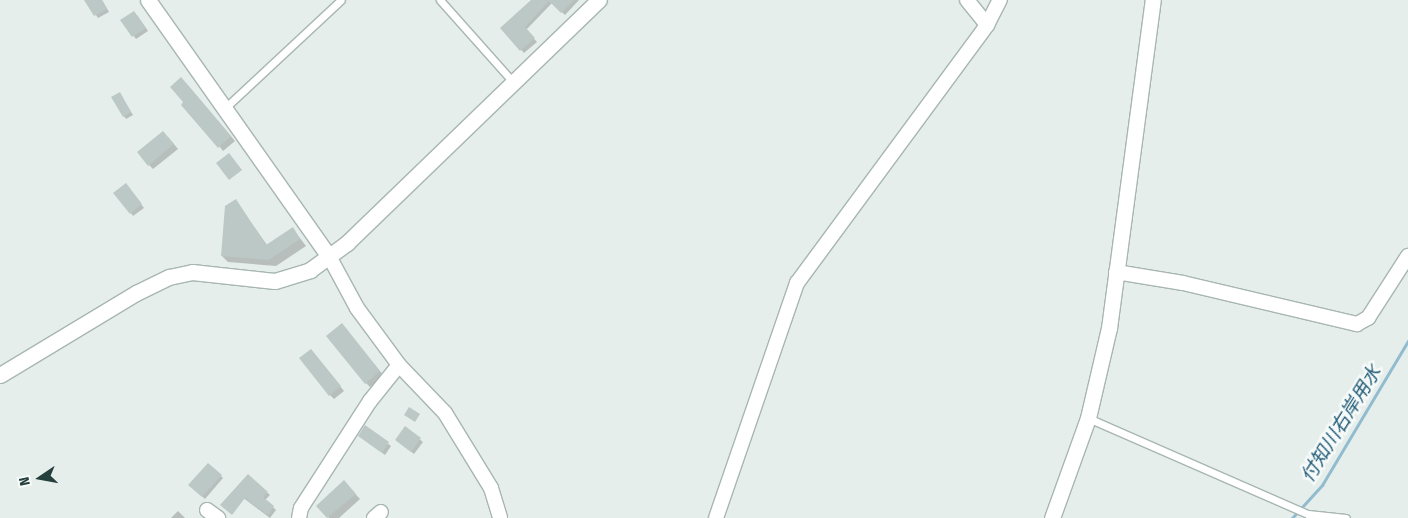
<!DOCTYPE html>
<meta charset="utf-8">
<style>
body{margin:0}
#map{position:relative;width:1408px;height:518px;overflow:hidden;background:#e5eeeb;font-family:"Fira Sans Condensed","Noto Sans JP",sans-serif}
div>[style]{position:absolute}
.shadow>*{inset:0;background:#0003}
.stream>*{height:3px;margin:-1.5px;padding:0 1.5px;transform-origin:1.5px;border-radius:1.5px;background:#91bbcf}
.building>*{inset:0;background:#bbc8c5}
.roads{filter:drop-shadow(1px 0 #a8b6b3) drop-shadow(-1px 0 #a8b6b3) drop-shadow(0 1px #a8b6b3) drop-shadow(0 -1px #a8b6b3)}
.lane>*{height:7px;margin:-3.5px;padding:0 3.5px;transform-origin:3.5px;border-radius:3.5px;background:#fff}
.street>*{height:14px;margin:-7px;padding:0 7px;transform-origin:7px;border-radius:7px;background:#fff}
.secondary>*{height:15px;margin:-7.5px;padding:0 7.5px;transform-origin:7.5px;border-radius:7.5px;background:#fff}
span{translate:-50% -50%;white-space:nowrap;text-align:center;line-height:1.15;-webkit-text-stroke:5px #f6faf9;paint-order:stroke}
.water-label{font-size:19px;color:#225b78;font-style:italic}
.north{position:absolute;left:15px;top:453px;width:50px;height:50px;-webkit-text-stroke:4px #f6faf9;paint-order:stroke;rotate:258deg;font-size:14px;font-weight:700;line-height:20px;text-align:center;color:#253f3c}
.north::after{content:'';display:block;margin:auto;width:18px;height:22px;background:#253f3c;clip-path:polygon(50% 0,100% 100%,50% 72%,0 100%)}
</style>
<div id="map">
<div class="shadow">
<i style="clip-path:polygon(86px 0,102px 0,109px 12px,98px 18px)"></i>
<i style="clip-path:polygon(533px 0,579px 0,565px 15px,552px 3px,526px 30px,537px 42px,524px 53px,502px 28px)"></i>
<i style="clip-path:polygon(137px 15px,148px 31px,136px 39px,122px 20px)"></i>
<i style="clip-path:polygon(186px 83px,235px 141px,223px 151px,185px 102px)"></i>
<i style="clip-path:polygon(120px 94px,133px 115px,126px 119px,124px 116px)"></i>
<i style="clip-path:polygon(168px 137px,178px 149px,153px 169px,149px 165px)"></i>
<i style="clip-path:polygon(129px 188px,144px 208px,133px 216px,131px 213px)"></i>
<i style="clip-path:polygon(236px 201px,267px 245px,293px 229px,306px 246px,276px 266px,228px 262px,222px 256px)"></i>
<i style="clip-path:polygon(346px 330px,384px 376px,370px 387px,366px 383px)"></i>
<i style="clip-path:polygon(311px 350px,344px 391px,334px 399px,330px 395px)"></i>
<i style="clip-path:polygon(366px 427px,391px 446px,385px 455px,362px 438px)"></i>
<i style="clip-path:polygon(405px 428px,423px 442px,414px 454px,399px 442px)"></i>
<i style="clip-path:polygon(208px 464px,223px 478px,205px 499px,190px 485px)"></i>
<i style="clip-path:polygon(248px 476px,270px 495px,265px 500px,276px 510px,270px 518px,238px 494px)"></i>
<i style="clip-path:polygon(344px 482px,360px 499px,339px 518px,329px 518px,318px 506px)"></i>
<i style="clip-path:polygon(178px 511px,185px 518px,171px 518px)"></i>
</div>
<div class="stream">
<i style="left:1292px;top:518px;width:45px;rotate:-47.7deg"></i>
<i style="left:1322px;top:485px;width:168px;rotate:-59.2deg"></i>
</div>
<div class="building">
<i style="clip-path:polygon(84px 0,102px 0,107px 9px,94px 16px)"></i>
<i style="clip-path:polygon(531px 0,574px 0,561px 13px,549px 1px,525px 27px,535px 38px,520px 51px,500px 28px)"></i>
<i style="clip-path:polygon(134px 11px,146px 28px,132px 37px,120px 20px)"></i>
<i style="clip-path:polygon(181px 77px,231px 136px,218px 148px,181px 105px,183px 102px,170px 87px)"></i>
<i style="clip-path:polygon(120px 92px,131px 112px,123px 117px,111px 97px)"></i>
<i style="clip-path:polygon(163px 131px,174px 144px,148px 166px,137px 152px)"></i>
<i style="clip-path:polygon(229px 153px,242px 170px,229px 180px,216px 163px)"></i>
<i style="clip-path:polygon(126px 183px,142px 204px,130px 214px,113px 193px)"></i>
<i style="clip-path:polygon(236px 199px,266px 245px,293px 227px,300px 239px,269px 260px,221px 256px,225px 206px)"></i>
<i style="clip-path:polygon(342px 323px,380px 371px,365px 384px,326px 336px)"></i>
<i style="clip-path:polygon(311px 349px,341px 386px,329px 396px,299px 358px)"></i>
<i style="clip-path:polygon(409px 407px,420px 414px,415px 422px,404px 415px)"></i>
<i style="clip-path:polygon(365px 425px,389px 442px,382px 453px,358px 436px)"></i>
<i style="clip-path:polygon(405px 426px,421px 438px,411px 452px,395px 440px)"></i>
<i style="clip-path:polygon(208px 463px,222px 475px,202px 497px,188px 485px)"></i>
<i style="clip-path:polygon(248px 474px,268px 492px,263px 497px,274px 506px,268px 515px,245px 498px,232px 515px,220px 505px)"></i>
<i style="clip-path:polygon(344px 480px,356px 494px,327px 518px,316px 506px)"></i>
</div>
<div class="roads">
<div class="lane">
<i style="left:440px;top:0;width:111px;rotate:48.3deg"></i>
<i style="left:225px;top:108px;width:158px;rotate:-43deg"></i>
<i style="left:1088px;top:418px;width:240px;rotate:23.6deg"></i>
<i style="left:1308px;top:514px;width:38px;rotate:6deg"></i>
</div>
<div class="street">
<i style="left:967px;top:0;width:32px;rotate:51deg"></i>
<i style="left:330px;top:258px;width:57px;rotate:61.6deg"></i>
<i style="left:357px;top:308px;width:71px;rotate:53.6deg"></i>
<i style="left:399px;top:365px;width:66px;rotate:46.2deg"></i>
<i style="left:445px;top:413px;width:88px;rotate:58.5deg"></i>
<i style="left:491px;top:488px;width:31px;rotate:73deg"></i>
<i style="left:1116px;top:272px;width:68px;rotate:9.3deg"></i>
<i style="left:1183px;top:283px;width:179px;rotate:13.3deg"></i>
<i style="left:1357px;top:324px;width:13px;rotate:-29deg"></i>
<i style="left:1368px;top:318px;width:74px;rotate:-57.2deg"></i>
<i style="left:207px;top:510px;width:14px;rotate:36deg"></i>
<i style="left:299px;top:518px;width:10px;rotate:-79deg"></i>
<i style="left:301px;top:508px;width:127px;rotate:-57.2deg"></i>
<i style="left:370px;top:401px;width:46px;rotate:-51.1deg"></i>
<i style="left:374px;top:518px;width:9px;rotate:-41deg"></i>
<i style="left:716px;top:518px;width:249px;rotate:-71deg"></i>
<i style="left:797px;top:283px;width:320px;rotate:-53.6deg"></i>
<i style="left:987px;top:25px;width:28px;rotate:-63deg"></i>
</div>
<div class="secondary">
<i style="left:148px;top:0;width:316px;rotate:54.8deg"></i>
<i style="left:0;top:375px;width:159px;rotate:-31.1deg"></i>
<i style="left:136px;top:293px;width:37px;rotate:-26deg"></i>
<i style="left:169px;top:277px;width:24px;rotate:-12deg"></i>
<i style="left:192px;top:272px;width:83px;rotate:6.2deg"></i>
<i style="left:275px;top:281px;width:37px;rotate:-17deg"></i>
<i style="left:310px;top:270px;width:46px;rotate:-36.1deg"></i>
<i style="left:347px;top:243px;width:350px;rotate:-44deg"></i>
<i style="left:1052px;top:518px;width:106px;rotate:-70.2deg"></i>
<i style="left:1088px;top:418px;width:92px;rotate:-76.9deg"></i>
<i style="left:1109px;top:328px;width:331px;rotate:-82.4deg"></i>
</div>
</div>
<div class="water-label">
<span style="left:1341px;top:424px;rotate:-58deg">付知川右岸用水</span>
</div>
<div class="north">N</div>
</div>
